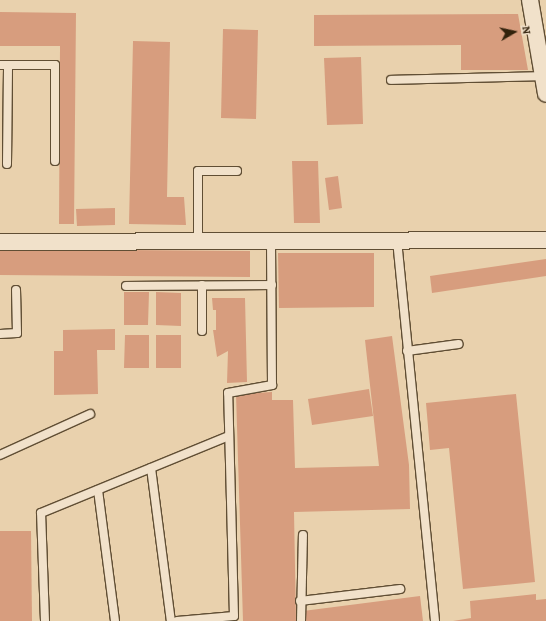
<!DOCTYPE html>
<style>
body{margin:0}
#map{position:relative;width:546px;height:621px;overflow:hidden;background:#e9d1ad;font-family:Alegreya,serif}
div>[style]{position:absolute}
.building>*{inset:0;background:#d79d7e}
.roads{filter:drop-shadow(1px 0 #604e34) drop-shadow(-1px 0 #604e34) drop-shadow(0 1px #604e34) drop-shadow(0 -1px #604e34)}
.service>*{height:8px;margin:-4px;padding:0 4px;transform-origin:4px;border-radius:4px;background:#f1e1ca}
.minor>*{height:16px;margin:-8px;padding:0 8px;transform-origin:8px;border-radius:8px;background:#f1e1ca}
span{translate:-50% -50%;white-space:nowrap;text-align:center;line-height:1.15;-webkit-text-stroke:3px #f1e1ca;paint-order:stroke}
.north{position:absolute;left:494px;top:12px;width:40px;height:40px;-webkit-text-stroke:3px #f1e1ca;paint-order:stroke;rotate:81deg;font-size:11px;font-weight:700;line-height:16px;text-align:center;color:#32220c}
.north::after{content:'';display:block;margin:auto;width:14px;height:18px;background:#32220c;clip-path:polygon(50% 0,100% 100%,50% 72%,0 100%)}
</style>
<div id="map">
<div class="building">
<i style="clip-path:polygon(0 12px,76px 13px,74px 224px,59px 224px,60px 46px,0 46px)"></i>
<i style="clip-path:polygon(518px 14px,528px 70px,461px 70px,461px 45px,314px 46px,314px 15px)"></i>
<i style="clip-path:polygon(223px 29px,258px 30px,256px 119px,221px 118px)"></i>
<i style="clip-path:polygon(133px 41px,170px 42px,167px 197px,184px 197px,186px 225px,129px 224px)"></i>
<i style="clip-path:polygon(361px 57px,363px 124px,327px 125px,324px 58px)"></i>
<i style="clip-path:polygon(292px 161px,318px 161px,320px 223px,294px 223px)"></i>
<i style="clip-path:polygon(338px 176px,342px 208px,329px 210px,325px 178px)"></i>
<i style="clip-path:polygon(115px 208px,115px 225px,77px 226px,76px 209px)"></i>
<i style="clip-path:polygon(0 249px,250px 251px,250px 277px,0 275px)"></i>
<i style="clip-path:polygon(278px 253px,374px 253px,374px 307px,279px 308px)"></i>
<i style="clip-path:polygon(546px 259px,546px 276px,432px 293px,430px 276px)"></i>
<i style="clip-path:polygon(124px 292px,149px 292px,148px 325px,124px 325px)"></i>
<i style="clip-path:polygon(156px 292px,181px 293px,181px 326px,156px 325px)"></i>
<i style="clip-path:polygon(212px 298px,245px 298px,247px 382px,227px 383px,228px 351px,217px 357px,213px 330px,216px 330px,216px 310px,213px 310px)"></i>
<i style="clip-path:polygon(115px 329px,115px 350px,97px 350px,98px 394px,54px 395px,54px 351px,63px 351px,63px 330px)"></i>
<i style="clip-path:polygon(125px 335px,149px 335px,149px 368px,124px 368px)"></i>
<i style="clip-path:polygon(156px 335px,181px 335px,181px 368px,156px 368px)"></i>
<i style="clip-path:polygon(392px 336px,409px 465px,410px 509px,294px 512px,296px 621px,243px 621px,236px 394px,272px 392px,272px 400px,293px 400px,295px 468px,379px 466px,365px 340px)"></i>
<i style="clip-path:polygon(369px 389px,373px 416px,312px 425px,308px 399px)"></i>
<i style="clip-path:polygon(516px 394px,535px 582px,463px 589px,449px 448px,430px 450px,426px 403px)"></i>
<i style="clip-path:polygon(0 531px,31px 531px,32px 621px,0 621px)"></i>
<i style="clip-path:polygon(536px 594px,536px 600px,546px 599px,546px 621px,453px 621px,471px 618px,470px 601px)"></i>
<i style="clip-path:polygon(420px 596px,423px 621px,304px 621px,303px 611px)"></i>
</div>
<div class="roads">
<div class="service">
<i style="left:0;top:65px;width:55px"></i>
<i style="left:55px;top:65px;width:96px;rotate:90deg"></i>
<i style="left:391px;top:80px;width:152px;rotate:-1.5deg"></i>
<i style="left:7px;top:164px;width:99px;rotate:-89.4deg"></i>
<i style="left:397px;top:240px;width:383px;rotate:84.3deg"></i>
<i style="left:198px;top:241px;width:70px;rotate:-90deg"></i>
<i style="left:198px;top:171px;width:39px"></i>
<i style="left:202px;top:285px;width:46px;rotate:90deg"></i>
<i style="left:126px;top:286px;width:146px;rotate:-0.4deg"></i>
<i style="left:0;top:334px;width:17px;rotate:-3deg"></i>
<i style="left:17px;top:333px;width:43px;rotate:-91.3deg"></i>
<i style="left:407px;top:351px;width:52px;rotate:-7.7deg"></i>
<i style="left:0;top:455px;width:99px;rotate:-24.5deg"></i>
<i style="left:151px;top:468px;width:154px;rotate:82.6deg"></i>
<i style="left:98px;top:490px;width:132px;rotate:82.6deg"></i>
<i style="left:300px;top:601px;width:101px;rotate:-6.8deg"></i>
<i style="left:45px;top:621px;width:108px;rotate:-92.1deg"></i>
<i style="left:41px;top:513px;width:203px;rotate:-22.3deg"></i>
<i style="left:177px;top:621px;width:57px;rotate:-5deg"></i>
<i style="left:234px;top:616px;width:223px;rotate:-91.5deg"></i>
<i style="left:228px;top:393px;width:45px;rotate:-10.3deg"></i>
<i style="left:272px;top:385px;width:145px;rotate:-90.4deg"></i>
<i style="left:301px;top:621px;width:86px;rotate:-88.7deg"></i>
</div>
<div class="minor">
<i style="left:530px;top:0;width:95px;rotate:80.3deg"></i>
<i style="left:0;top:242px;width:546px;rotate:-0.21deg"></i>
</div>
</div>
<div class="north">N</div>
</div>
